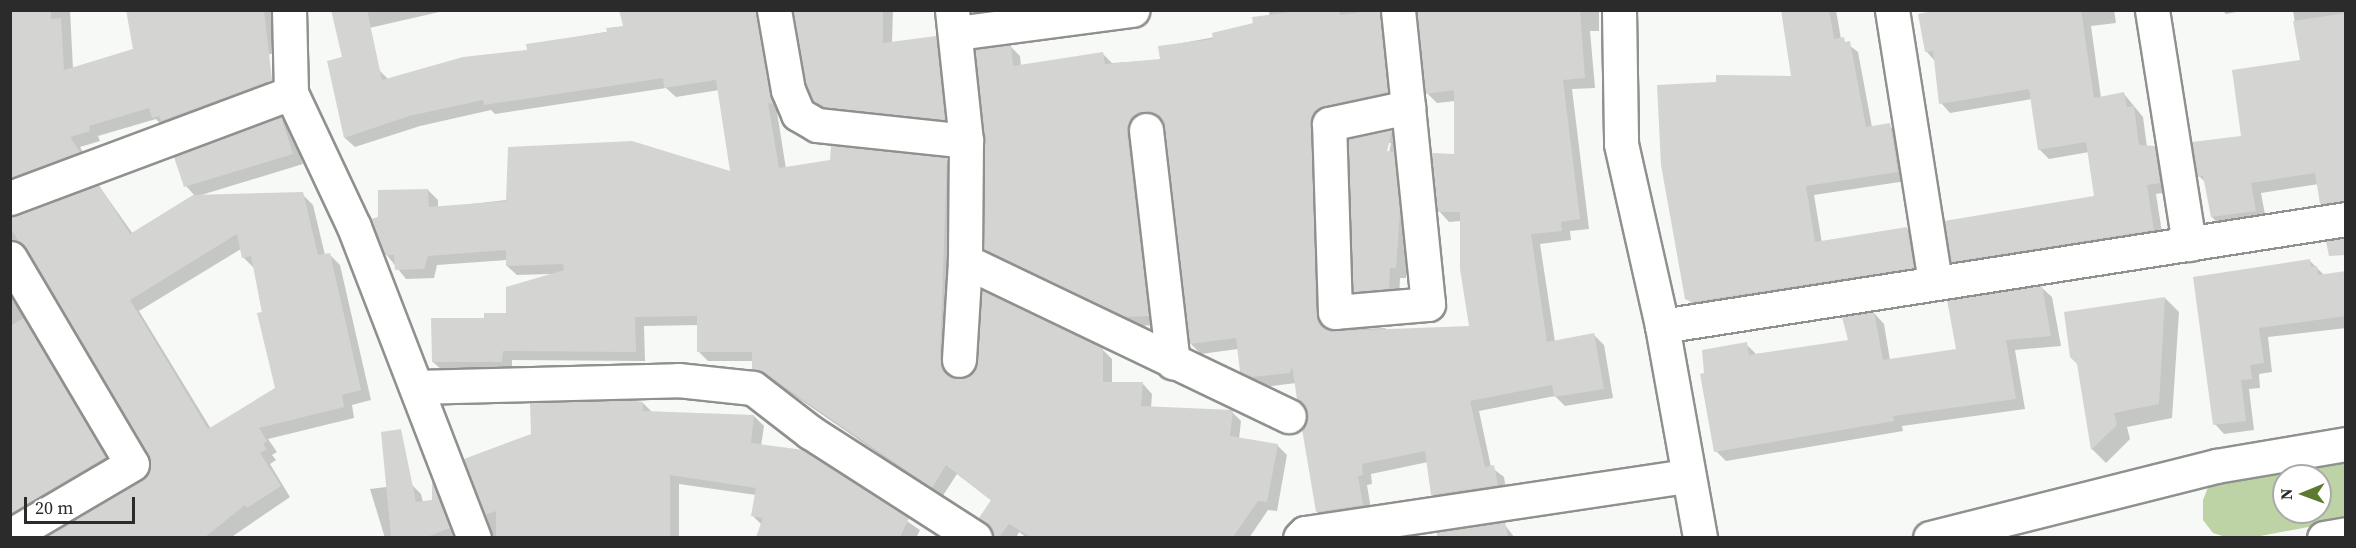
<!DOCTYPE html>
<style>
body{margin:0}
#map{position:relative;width:2356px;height:548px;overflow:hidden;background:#f7f9f6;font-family:"Source Serif 4",serif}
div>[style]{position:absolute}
.green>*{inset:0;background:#bdd2a5}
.shadow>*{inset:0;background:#0003}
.building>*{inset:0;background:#d4d5d2}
.roads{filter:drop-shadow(2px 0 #8f918d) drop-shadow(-2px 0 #8f918d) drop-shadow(0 2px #8f918d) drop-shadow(0 -2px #8f918d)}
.minor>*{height:33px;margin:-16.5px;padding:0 16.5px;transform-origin:16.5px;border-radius:16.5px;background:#fff}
.tertiary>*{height:33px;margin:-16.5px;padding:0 16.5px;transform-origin:16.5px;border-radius:16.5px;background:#fff}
span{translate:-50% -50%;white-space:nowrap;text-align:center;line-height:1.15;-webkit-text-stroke:5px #fff;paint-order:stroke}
.frame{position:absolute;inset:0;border:12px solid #2a2b2a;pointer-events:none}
.north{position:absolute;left:2272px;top:464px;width:60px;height:60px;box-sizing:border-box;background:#fff;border:2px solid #aaa;border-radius:50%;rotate:269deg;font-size:16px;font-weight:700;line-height:24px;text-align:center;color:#2a2b2a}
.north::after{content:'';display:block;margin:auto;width:21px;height:27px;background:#5d7b30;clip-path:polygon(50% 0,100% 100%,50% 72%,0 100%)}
.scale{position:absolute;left:24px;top:497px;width:111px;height:27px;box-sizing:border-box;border:3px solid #2a2b2a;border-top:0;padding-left:8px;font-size:18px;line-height:21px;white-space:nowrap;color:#2a2b2a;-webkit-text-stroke:4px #fff;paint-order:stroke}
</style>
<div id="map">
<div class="green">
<i style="clip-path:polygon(evenodd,2345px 456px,2345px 520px,2255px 537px,2229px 538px,2213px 533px,2203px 520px,2203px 500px,2209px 485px,2227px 476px,2345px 456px,2284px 476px,2320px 476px,2320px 512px,2284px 512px,2284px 476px)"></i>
</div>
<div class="shadow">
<i style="clip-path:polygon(10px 10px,70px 10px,73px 69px,135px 50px,128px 10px,274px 10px,275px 53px,262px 56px,267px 82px,281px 91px,164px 128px,156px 119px,98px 136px,100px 141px,80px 147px,89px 163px,10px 195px)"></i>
<i style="clip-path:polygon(332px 10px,448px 10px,343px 34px)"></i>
<i style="clip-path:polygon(736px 10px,760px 10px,782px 113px,777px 112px,786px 169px,946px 159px,956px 169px,950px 370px,954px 379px,1102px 349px,1112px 359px,1112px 383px,1143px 384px,1152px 394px,1151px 408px,1231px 411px,1241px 421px,1239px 439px,1277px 445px,1287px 455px,1277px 511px,1268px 510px,1249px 538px,1147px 538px,1138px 531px,1134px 538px,1027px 538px,1019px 532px,1016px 538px,993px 538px,992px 501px,957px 474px,942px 497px,776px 383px,764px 378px,754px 368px,754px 361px,708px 361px,698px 351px,698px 325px,644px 326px,645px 361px,512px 360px,512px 371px,443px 371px,433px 362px,485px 320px,507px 314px,551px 274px,517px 275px,507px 266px,507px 260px,437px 265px,434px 278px,406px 279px,386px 254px,380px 219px,428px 190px,438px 200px,438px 208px,732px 173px,719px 90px,676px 97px,666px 88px,495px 114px,491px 110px,420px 126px,355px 147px,345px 138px,378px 69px,388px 79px,529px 51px,528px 45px)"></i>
<i style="clip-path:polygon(795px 10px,893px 10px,892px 43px,935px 37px,945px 47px,954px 129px,825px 111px,814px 100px)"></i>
<i style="clip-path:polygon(972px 10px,1036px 10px,983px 22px)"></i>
<i style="clip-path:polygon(1269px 10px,1394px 10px,1397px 102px,1335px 115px,1326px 324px,1329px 330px,1385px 328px,1389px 332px,1471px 327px,1461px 221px,1449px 222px,1439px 211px,1455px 156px,1455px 101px,1437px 103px,1427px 93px,1418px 10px,1599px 10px,1599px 31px,1590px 31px,1595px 88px,1572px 89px,1589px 229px,1570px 231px,1571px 240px,1540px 244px,1555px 342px,1594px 335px,1604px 345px,1613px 398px,1565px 406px,1555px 396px,1479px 411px,1491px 467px,1504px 477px,1507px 495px,1443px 505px,1433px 495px,1428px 462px,1371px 474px,1372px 484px,1367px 485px,1372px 515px,1327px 522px,1317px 512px,1309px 414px,1296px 383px,1263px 387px,1241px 371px,1238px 349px,1201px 354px,1191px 344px,1165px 125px,1155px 121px,1158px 325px,1137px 326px,996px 259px,985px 249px,1010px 46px,1020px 56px,1021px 66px,1102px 53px,1112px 63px,1162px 60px,1160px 47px,1270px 27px)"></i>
<i style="clip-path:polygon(1782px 10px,1836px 10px,1841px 39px,1858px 52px,1872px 127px,1889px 125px,1898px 134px,1906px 181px,1814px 195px,1822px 243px,1907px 229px,1916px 237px,1922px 276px,1696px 308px,1687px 298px,1793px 77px)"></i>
<i style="clip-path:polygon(1947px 10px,2114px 10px,2116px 23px,2091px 26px,2101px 98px,2124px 94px,2143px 117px,2147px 147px,2154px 148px,2164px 158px,2169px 192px,2156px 194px,2163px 239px,1962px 271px,1952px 261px,2096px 197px,2089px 152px,2049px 159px,2039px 149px,2032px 99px,1950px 113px,1941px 103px,1935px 61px,1926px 51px)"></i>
<i style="clip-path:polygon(2222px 10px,2247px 10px,2226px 14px)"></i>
<i style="clip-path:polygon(2293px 10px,2346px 10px,2346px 212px,2332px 214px,2322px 203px,2319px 184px,2261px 193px,2266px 220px,2222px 227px,2212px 217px,2206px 183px,2199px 176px,2242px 137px,2301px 62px)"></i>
<i style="clip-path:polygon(evenodd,281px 118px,291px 129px,303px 164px,198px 196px,302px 194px,313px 205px,325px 255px,329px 254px,340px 265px,371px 400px,352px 405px,354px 418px,268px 439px,277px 452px,272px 455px,276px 460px,270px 464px,290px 497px,230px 538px,47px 538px,143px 481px,152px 464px,10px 253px,10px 216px,99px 186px,133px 234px,195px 196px,186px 186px,281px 118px,241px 249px,243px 257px,254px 268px,276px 389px,211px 429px,139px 311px,241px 249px)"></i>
<i style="clip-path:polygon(evenodd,1391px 131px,1401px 142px,1398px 158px,1404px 164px,1410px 224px,1406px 278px,1400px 278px,1399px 299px,1365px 301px,1355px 291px,1350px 140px,1391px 131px,1388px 143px,1391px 143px,1388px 159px,1385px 158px,1388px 143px)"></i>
<i style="clip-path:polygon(2309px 260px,2325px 276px,2346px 273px,2346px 328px,2268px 337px,2272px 372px,2259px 374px,2260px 388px,2249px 389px,2254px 430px,2224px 434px,2215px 424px,2195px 278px)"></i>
<i style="clip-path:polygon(2041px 287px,2052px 297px,2061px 346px,2015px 350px,2025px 409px,1902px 426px,1903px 431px,1726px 461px,1716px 451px,1746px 344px,1756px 354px,1849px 341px,1874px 313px,1884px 324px,1890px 360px,1958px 350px)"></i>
<i style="clip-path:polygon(10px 291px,116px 468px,10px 531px)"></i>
<i style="clip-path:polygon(2165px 298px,2179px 312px,2172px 418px,2127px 427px,2130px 439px,2106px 463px,2092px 449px,2078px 363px)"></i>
<i style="clip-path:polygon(643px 403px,652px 412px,754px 416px,764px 426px,761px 446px,803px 452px,920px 530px,916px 538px,758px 538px,762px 525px,753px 516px,756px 495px,679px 484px,679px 538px,494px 538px,466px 460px)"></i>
<i style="clip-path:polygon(411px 484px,421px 494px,423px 502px,433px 501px,433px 485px,441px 493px,459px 538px,385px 538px,370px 489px)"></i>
<i style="clip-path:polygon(1504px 524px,1515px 538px,1439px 538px,1438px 534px)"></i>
</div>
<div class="building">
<i style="clip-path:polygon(10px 10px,51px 10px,51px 19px,61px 18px,64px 70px,133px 49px,126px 10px,264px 10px,272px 80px,161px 121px,159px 116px,152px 118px,149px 108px,89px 126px,90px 131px,70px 137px,80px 152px,10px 178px)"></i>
<i style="clip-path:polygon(331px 10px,367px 10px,382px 80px,463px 57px,527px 50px,526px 44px,607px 32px,606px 28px,623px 26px,619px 10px,756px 10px,773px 104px,768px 103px,779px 168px,830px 160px,831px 145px,947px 158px,940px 359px,948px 375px,958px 379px,975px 370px,982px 290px,1103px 348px,1103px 382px,1143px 382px,1141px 406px,1233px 410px,1230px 436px,1278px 444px,1267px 502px,1258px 501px,1233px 537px,1031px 537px,1009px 524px,999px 537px,994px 537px,991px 529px,979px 518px,991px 500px,946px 465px,932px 488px,764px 373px,752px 369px,752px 352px,697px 352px,697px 316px,635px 317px,636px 352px,503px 351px,502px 362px,432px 362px,431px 318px,484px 318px,484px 313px,506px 313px,506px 287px,564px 270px,563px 264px,506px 266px,506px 250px,428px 256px,424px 269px,395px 270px,394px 255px,385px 255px,371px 219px,378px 217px,378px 190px,428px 189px,429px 207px,506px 201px,508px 147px,632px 141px,730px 171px,716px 80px,664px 88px,663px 78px,484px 105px,483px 100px,409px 116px,344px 138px,327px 61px,342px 57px)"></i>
<i style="clip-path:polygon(793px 10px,883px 10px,883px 43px,936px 36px,945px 120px,823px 107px,813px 101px,806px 85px)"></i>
<i style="clip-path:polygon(1307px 10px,1339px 10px,1340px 15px,1380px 10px,1388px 92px,1325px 106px,1312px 117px,1316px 313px,1320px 323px,1337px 331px,1469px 326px,1460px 269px,1460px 212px,1438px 212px,1432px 153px,1454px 154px,1454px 90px,1426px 94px,1417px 10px,1580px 10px,1585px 78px,1563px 80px,1580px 219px,1561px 222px,1562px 231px,1531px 234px,1547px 342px,1594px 333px,1604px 389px,1554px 397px,1552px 385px,1470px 401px,1485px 467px,1494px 465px,1498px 485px,1431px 495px,1425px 451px,1362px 464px,1363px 475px,1358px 476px,1363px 505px,1316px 512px,1302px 429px,1308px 414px,1297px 399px,1292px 366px,1290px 373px,1252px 377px,1240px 372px,1236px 338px,1190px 344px,1165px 128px,1154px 113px,1135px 115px,1127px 132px,1149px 316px,1125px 317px,984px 249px,985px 141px,975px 50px,1011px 45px,1013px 66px,1103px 52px,1105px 64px,1160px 59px,1158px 46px,1213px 39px,1212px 33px,1253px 23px,1252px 17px)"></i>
<i style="clip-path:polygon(1781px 10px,1829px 10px,1834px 39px,1844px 37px,1845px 42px,1850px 41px,1866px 127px,1890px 123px,1898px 172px,1806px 186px,1815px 242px,1907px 227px,1914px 268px,1692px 302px,1685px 299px,1661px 165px,1657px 85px,1716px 82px,1716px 75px,1791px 76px)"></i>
<i style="clip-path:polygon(1938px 10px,2081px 10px,2094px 98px,2124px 92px,2127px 107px,2134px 106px,2139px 145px,2155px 146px,2160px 183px,2147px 185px,2154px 230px,1951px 262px,1944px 221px,2094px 196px,2086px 142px,2038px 150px,2029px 89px,1939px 104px,1933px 51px,1925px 52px,1918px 14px)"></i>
<i style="clip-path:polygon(2346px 13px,2346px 201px,2320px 204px,2315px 173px,2251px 183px,2256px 211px,2211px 217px,2203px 176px,2197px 177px,2192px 142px,2241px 136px,2232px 70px,2300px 60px,2293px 21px)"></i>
<i style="clip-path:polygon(281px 117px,293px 154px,184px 187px,174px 157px)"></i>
<i style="clip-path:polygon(1392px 131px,1387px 151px,1394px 152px,1400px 213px,1396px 268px,1390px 268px,1389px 289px,1353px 292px,1348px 139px)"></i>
<i style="clip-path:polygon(evenodd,99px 185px,130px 234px,193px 195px,303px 192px,318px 255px,330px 253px,361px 390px,342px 395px,344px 407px,259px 428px,267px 441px,263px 444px,267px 449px,260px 453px,281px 486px,247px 508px,245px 505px,205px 537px,44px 537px,142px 480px,151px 464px,10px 227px,10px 216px,99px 185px,237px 234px,242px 258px,251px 256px,262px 312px,257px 313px,275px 388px,208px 429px,130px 300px,237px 234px)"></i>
<i style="clip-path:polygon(2346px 238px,2346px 255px,2329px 256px,2326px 241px)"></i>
<i style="clip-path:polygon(2310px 259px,2311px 267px,2317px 266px,2318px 275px,2346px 271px,2346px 316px,2259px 328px,2264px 363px,2250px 365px,2252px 379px,2241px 380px,2246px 421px,2213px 425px,2193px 277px)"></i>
<i style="clip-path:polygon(2042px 286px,2051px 336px,2006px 340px,2016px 399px,1893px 416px,1894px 421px,1714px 452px,1700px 374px,1704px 373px,1702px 350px,1747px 342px,1749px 355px,1848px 340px,1842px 317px,1874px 312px,1883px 360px,1956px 349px,1947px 300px)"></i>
<i style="clip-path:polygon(2165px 297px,2159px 404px,2114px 413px,2117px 425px,2091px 450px,2077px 364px,2070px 357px,2064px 312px)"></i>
<i style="clip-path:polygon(24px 318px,106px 457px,10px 514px,10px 326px)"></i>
<i style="clip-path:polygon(628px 400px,643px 402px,643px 411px,754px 415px,751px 443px,804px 450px,909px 518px,900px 537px,756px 537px,763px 518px,751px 516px,756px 488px,670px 475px,670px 537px,496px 537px,496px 511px,485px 515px,464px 459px,531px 434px,530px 403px)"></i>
<i style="clip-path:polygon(401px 429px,416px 502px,432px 500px,432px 481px,450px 528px,427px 537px,391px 537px,381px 432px)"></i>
<i style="clip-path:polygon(1505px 522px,1508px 537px,1437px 537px,1437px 532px)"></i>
</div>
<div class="roads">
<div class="minor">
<i style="left:289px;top:10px;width:83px;rotate:88.6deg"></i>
<i style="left:291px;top:93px;width:148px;rotate:64.8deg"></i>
<i style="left:354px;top:227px;width:333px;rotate:68.9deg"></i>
<i style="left:774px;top:10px;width:81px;rotate:80.1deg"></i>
<i style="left:788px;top:90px;width:26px;rotate:67deg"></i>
<i style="left:798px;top:114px;width:22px;rotate:30deg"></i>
<i style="left:817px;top:125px;width:150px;rotate:6.1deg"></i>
<i style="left:952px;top:10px;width:132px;rotate:83.9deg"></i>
<i style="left:966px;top:141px;width:120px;rotate:90.5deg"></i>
<i style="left:965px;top:261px;width:99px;rotate:93.5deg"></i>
<i style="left:1398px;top:10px;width:98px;rotate:84.1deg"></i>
<i style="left:1408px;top:107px;width:198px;rotate:84.2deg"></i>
<i style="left:1428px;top:304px;width:93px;rotate:175.1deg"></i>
<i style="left:1335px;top:312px;width:188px;rotate:-91.8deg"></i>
<i style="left:1329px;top:124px;width:81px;rotate:-12.1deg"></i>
<i style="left:1892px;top:10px;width:274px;rotate:81deg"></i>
<i style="left:2152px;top:10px;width:237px;rotate:81deg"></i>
<i style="left:957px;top:33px;width:177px;rotate:-7.5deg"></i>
<i style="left:1146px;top:130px;width:234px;rotate:83.4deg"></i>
<i style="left:10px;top:198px;width:300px;rotate:-20.5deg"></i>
<i style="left:10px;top:258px;width:239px;rotate:59.4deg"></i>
<i style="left:132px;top:464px;width:142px;rotate:149.5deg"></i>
<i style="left:965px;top:261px;width:359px;rotate:25.6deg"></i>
<i style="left:1662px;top:326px;width:692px;rotate:-8.89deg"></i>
<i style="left:416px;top:387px;width:262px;rotate:-1.5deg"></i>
<i style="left:678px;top:380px;width:75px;rotate:6.1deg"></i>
<i style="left:753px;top:388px;width:72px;rotate:37.7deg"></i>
<i style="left:810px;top:432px;width:196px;rotate:32.7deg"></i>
<i style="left:1300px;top:538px;width:7px;rotate:-45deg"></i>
<i style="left:1305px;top:533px;width:387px;rotate:-8.5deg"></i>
<i style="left:1930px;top:538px;width:295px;rotate:-14.1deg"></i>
<i style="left:2216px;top:466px;width:132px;rotate:-9.6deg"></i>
<i style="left:2324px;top:538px;width:22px;rotate:-10deg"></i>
</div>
<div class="tertiary">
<i style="left:1619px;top:10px;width:134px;rotate:89.1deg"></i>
<i style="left:1621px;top:144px;width:187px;rotate:77.3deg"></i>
<i style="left:1662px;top:326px;width:215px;rotate:79.8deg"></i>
</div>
</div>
<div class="frame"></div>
<div class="north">N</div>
<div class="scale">20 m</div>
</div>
